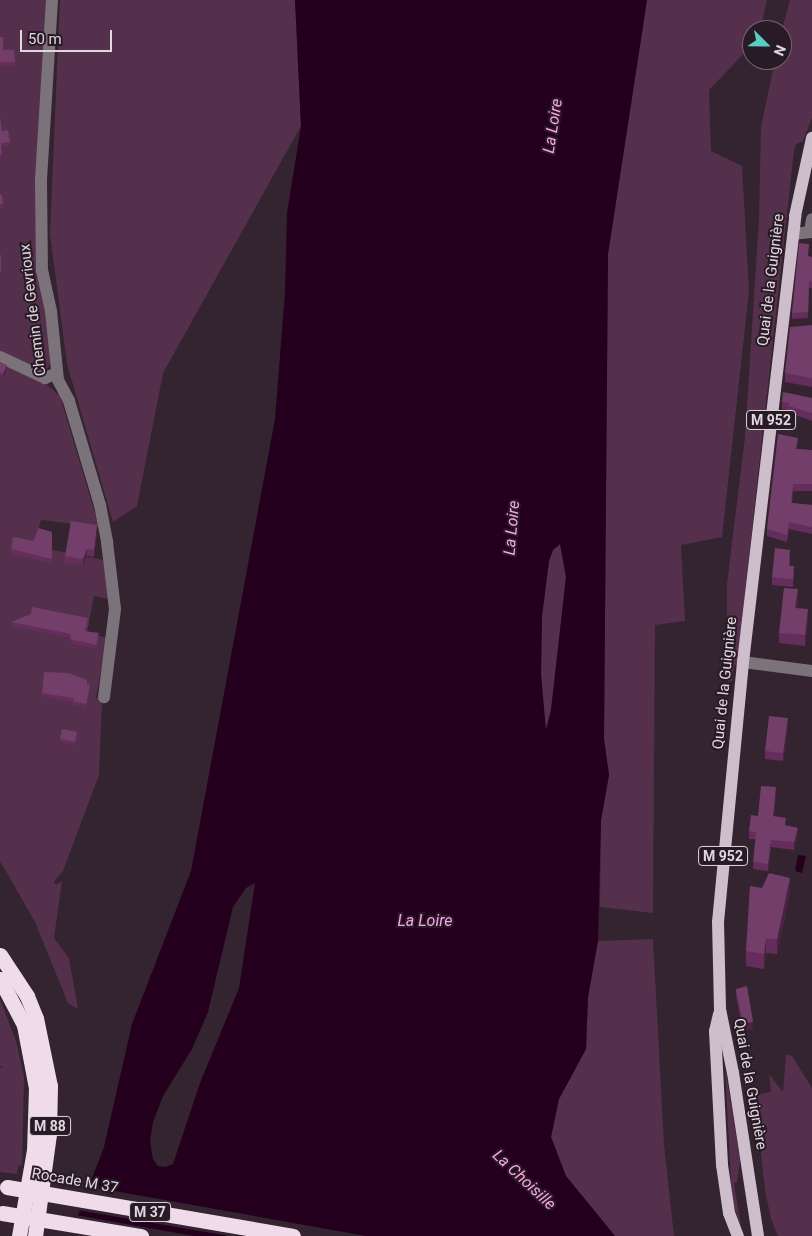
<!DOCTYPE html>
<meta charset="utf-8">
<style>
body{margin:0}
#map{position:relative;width:812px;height:1236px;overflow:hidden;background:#332430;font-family:Roboto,sans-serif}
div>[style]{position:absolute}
.green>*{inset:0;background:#54304c}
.water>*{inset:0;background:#24001e}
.pier>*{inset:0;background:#332430}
.minor>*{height:12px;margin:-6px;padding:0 6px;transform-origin:6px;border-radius:6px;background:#7b7379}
.major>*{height:12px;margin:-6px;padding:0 6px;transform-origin:6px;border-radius:6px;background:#cebdca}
.highway>*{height:15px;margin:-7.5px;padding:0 7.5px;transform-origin:7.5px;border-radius:7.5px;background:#efdbe9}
.highway-bridge>*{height:15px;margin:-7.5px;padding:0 7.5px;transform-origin:7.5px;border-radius:7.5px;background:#efdbe9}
.wall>*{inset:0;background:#652d5c}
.shaded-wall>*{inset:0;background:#4c2244}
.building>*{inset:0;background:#733f6a}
span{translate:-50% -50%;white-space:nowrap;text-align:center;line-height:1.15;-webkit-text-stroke:4px #291b26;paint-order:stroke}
.shield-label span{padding:1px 4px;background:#291b26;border:1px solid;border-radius:4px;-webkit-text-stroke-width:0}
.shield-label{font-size:14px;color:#e1d7de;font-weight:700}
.street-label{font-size:15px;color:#e1d7de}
.water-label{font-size:16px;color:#fda2ea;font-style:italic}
.north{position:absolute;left:742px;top:20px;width:50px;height:50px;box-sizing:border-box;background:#291b26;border:1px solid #736670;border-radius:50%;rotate:113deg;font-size:14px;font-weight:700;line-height:20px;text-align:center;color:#e1d7de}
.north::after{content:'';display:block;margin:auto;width:18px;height:22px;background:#58cec0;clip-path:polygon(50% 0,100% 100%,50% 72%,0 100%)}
.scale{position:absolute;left:20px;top:30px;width:92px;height:22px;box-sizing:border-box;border:2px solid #e1d7de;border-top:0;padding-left:6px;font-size:15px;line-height:18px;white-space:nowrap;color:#e1d7de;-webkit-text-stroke:4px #291b26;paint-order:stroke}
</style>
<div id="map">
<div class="green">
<i style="clip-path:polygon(0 0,48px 0,36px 227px,53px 357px,46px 372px,0 353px)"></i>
<i style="clip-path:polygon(60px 0,295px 0,301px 126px,163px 373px,137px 506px,113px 522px,67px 364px,50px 234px)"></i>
<i style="clip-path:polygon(647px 0,767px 0,760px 30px,752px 30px,752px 45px,709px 90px,711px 151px,742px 166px,749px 291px,722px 537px,681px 545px,685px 621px,655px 625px,653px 913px,600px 907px,601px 820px,609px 775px,604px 739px,608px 254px)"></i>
<i style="clip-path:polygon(790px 0,812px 0,812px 118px,803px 141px,796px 144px,794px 150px,737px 665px,734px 665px,732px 681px,727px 681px,727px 584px,745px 437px,759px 219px,761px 127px,775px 60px,782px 60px,782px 30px)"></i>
<i style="clip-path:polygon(0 362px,45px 383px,60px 396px,99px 527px,41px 520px,34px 546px,103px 560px,109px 599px,94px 596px,87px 633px,107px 638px,96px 698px,102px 699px,99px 775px,63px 871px,54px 882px,56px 885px,62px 881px,54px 938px,69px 958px,78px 1009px,68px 1003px,35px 922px,0 861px)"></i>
<i style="clip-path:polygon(560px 544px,566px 577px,551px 710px,545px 732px,541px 674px,542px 616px,549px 561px,553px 550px)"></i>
<i style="clip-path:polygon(653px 939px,664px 1145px,674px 1236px,615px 1236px,566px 1176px,551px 1137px,559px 1099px,586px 1049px,588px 997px,598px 941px)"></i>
<i style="clip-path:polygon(0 999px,16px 1041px,24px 1076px,22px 1165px,18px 1166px,17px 1174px,0 1172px,0 1068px,3px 1067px,0 1066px)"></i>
<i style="clip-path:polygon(786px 1054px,792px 1056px,812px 1088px,812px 1236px,778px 1236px,771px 1219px,765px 1190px,755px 1095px,771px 1092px,769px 1074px,783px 1092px)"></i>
<i style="clip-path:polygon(725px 1067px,740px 1160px,737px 1182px,734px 1183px,741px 1226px,732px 1201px)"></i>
</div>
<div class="water">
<i style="clip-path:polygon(evenodd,295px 0,647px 0,608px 254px,604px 739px,609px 775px,601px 820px,598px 941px,588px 997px,586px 1049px,559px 1099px,551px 1137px,566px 1176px,615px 1236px,70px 1236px,104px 1147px,132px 1024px,191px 871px,275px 419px,285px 292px,287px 213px,301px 126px,295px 0,560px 544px,566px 577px,551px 710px,546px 730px,541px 674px,542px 616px,549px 561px,553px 550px,560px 544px,295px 0,255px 883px,239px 988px,200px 1083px,173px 1164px,166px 1167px,158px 1166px,153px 1159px,150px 1141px,153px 1122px,163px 1096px,192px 1049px,208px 1012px,233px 907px,246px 888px,255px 883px)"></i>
<i style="clip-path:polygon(798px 855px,806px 856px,802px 873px,795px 871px)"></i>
</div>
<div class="pier">
<i style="clip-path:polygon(86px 1186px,366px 1236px,229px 1236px,77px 1210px)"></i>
<i style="clip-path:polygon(75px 1215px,194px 1236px,67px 1236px)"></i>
</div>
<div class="minor">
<i style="left:52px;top:0;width:180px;rotate:93.5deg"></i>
<i style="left:41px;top:180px;width:90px;rotate:89.4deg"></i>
<i style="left:42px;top:270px;width:42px;rotate:77.6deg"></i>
<i style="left:51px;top:311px;width:69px;rotate:84.2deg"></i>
<i style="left:58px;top:380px;width:24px;rotate:62deg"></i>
<i style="left:69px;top:401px;width:109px;rotate:73.4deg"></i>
<i style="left:100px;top:505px;width:38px;rotate:79deg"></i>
<i style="left:107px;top:542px;width:67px;rotate:83.2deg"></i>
<i style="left:115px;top:609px;width:89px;rotate:97.1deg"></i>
<i style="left:810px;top:232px;width:13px;rotate:-81deg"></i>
<i style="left:793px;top:234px;width:19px;rotate:-6deg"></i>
<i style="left:0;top:357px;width:50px;rotate:25deg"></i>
<i style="left:45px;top:378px;width:13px;rotate:-23deg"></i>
<i style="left:743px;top:662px;width:70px;rotate:7.4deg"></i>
</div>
<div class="major">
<i style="left:719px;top:1014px;width:17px;rotate:103deg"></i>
<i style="left:715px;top:1031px;width:134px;rotate:87deg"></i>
<i style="left:722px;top:1165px;width:49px;rotate:81.7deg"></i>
<i style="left:729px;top:1213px;width:25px;rotate:69deg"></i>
<i style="left:758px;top:1236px;width:165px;rotate:-98.7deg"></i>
<i style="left:733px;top:1073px;width:65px;rotate:-101.5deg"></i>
<i style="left:720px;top:1009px;width:87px;rotate:-91.3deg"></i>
<i style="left:718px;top:922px;width:261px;rotate:-84.5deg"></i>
<i style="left:743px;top:662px;width:449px;rotate:-83.3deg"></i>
<i style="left:795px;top:216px;width:80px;rotate:-77.7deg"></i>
</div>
<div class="highway">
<i style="left:0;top:955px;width:49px;rotate:56.6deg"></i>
<i style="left:27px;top:996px;width:24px;rotate:68deg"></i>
<i style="left:36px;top:1018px;width:69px;rotate:78.4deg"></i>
<i style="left:50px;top:1086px;width:48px;rotate:91.2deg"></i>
<i style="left:49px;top:1134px;width:103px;rotate:97.8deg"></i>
<i style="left:0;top:979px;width:52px;rotate:62.4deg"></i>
<i style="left:24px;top:1025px;width:64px;rotate:79.2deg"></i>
<i style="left:36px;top:1088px;width:62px;rotate:91.8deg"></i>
<i style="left:34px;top:1150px;width:87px;rotate:99.9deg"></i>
</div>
<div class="highway-bridge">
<i style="left:7px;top:1187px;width:290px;rotate:9.7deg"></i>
<i style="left:2px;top:1213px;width:141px;rotate:9.4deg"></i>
</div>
<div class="wall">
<i style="clip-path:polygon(0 37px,3px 50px,14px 50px,15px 66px,0 65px)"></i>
<i style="clip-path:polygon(0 116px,2px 131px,10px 142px,10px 145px,1px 147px,2px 158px,0 158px)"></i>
<i style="clip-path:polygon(0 195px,3px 204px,3px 207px,0 208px)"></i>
<i style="clip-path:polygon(809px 251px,808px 256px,812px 257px,812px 288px,809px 288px,808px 318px,792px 319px,792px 313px)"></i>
<i style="clip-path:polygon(812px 325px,812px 387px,785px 382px,785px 373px)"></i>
<i style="clip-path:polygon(0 362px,7px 369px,3px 378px,0 376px)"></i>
<i style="clip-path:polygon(812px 398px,812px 421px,789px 413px,789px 410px,782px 409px,782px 402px)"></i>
<i style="clip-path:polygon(798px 445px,797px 449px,812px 450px,812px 504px,812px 491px,793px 491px,792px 503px,812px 505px,812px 534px,789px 529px,787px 542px,767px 536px,767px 529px)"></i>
<i style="clip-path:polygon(52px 532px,52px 564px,11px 554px,11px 549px,34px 541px)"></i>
<i style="clip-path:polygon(97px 532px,94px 557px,87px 556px,83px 566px,65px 563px,65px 556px)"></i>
<i style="clip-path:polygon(790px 558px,790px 566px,794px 574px,793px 587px,772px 585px,772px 577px)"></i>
<i style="clip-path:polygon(798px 600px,797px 608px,808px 619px,805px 646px,779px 643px,779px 633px)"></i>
<i style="clip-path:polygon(11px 622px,88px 622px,86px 631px,99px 637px,96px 649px,70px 643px,71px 638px,11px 626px)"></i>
<i style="clip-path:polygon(87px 684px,90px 689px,86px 708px,73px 705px,73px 702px,42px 696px,42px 693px)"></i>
<i style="clip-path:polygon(788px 725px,783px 761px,765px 759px,765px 751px)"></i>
<i style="clip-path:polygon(77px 736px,75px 746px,60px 742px,60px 739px)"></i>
<i style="clip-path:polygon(776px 795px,774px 816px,798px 835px,794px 850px,771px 847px,768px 871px,753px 869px,756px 839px,749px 839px,749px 831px,758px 816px)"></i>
<i style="clip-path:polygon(790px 892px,777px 954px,766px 953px,764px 969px,746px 966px,746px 951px)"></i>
<i style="clip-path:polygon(736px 989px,753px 1028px,743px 1031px,736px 996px)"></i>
</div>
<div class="shaded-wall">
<i style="clip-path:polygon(7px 365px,7px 369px,3px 378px,3px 374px)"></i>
<i style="clip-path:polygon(97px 525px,97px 532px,94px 557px,94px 550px)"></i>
<i style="clip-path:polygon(87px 549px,87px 556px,83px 566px,83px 559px)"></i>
<i style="clip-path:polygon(798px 589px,798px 600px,795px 618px,795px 608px)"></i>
<i style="clip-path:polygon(808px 609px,808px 619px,805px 646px,805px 635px)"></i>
<i style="clip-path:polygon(788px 718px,788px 725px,783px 761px,783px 753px)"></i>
<i style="clip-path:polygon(776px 787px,776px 795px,773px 824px,773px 816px)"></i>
<i style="clip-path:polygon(798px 828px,798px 835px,794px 850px,794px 842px)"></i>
<i style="clip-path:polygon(771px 840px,771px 847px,768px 871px,768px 864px)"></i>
<i style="clip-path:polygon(790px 878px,790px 892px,777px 954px,777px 939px)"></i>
<i style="clip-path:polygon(766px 938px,766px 953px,764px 969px,764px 954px)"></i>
<i style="clip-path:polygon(753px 1022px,753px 1028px,743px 1031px,743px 1024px)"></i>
</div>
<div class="building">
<i style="clip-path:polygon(0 37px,3px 37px,3px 50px,14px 50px,15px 62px,0 62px)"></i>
<i style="clip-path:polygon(0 116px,2px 131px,8px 130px,10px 142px,1px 143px,2px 154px,0 154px)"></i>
<i style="clip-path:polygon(0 195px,2px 195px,3px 204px,0 204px)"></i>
<i style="clip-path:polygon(799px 243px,809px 244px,808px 256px,812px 257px,812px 282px,809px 281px,808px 312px,792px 313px)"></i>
<i style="clip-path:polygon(0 255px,1px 255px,1px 272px,0 272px)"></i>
<i style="clip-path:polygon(812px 325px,812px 378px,785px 373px,790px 327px)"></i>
<i style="clip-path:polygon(0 362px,7px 365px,3px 374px,0 372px)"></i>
<i style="clip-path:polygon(783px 392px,812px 398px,812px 413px,789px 406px,789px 403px,782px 402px)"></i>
<i style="clip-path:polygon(778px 434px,798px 438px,796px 449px,812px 450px,812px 484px,793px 484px,791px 503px,812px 505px,812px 527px,789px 522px,787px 535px,767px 529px)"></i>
<i style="clip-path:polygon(71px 521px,97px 525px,94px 550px,87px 549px,83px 559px,65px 556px)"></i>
<i style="clip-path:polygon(38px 528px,52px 532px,52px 559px,11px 549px,13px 537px,34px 541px)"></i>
<i style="clip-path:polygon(775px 548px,790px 550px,789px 566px,794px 566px,793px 579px,772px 577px)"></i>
<i style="clip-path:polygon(784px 588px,798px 589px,795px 608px,808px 609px,805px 635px,779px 633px)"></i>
<i style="clip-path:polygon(32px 607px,88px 618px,85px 631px,99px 633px,96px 645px,70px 639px,71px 634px,11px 622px,31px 614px)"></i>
<i style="clip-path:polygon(44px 672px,68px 673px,87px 680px,87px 684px,90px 685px,86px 704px,73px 701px,74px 698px,42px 693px)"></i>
<i style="clip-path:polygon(769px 716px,788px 718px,783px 753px,765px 751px)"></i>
<i style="clip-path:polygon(62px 729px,77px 732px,75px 742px,60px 739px)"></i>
<i style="clip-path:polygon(761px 786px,776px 787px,773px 816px,786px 818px,785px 825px,798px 828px,794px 842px,771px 840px,768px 864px,753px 862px,756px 832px,749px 831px,751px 815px,758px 816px)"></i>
<i style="clip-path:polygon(769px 873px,790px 878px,777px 939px,766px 938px,764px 954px,746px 951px,750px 886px,762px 888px)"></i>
<i style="clip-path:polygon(747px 986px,753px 1022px,743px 1024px,736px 989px)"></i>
</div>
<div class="shield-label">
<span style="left:771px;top:420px">M 952</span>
<span style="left:723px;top:856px">M 952</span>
<span style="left:50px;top:1126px">M 88</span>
<span style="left:150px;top:1212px">M 37</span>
</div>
<div class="street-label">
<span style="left:771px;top:280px;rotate:-83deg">Quai de la Guignière</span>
<span style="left:33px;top:310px;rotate:-97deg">Chemin de Gevrioux</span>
<span style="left:725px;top:683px;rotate:-84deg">Quai de la Guignière</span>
<span style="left:750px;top:1084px;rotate:80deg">Quai de la Guignière</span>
<span style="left:75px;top:1181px;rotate:10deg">Rocade M 37</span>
</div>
<div class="water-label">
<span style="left:553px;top:126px;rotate:-81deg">La Loire</span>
<span style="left:512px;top:528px;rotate:-85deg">La Loire</span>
<span style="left:425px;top:921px">La Loire</span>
<span style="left:524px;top:1180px;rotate:43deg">La Choisille</span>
</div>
<div class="north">N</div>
<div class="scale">50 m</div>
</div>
